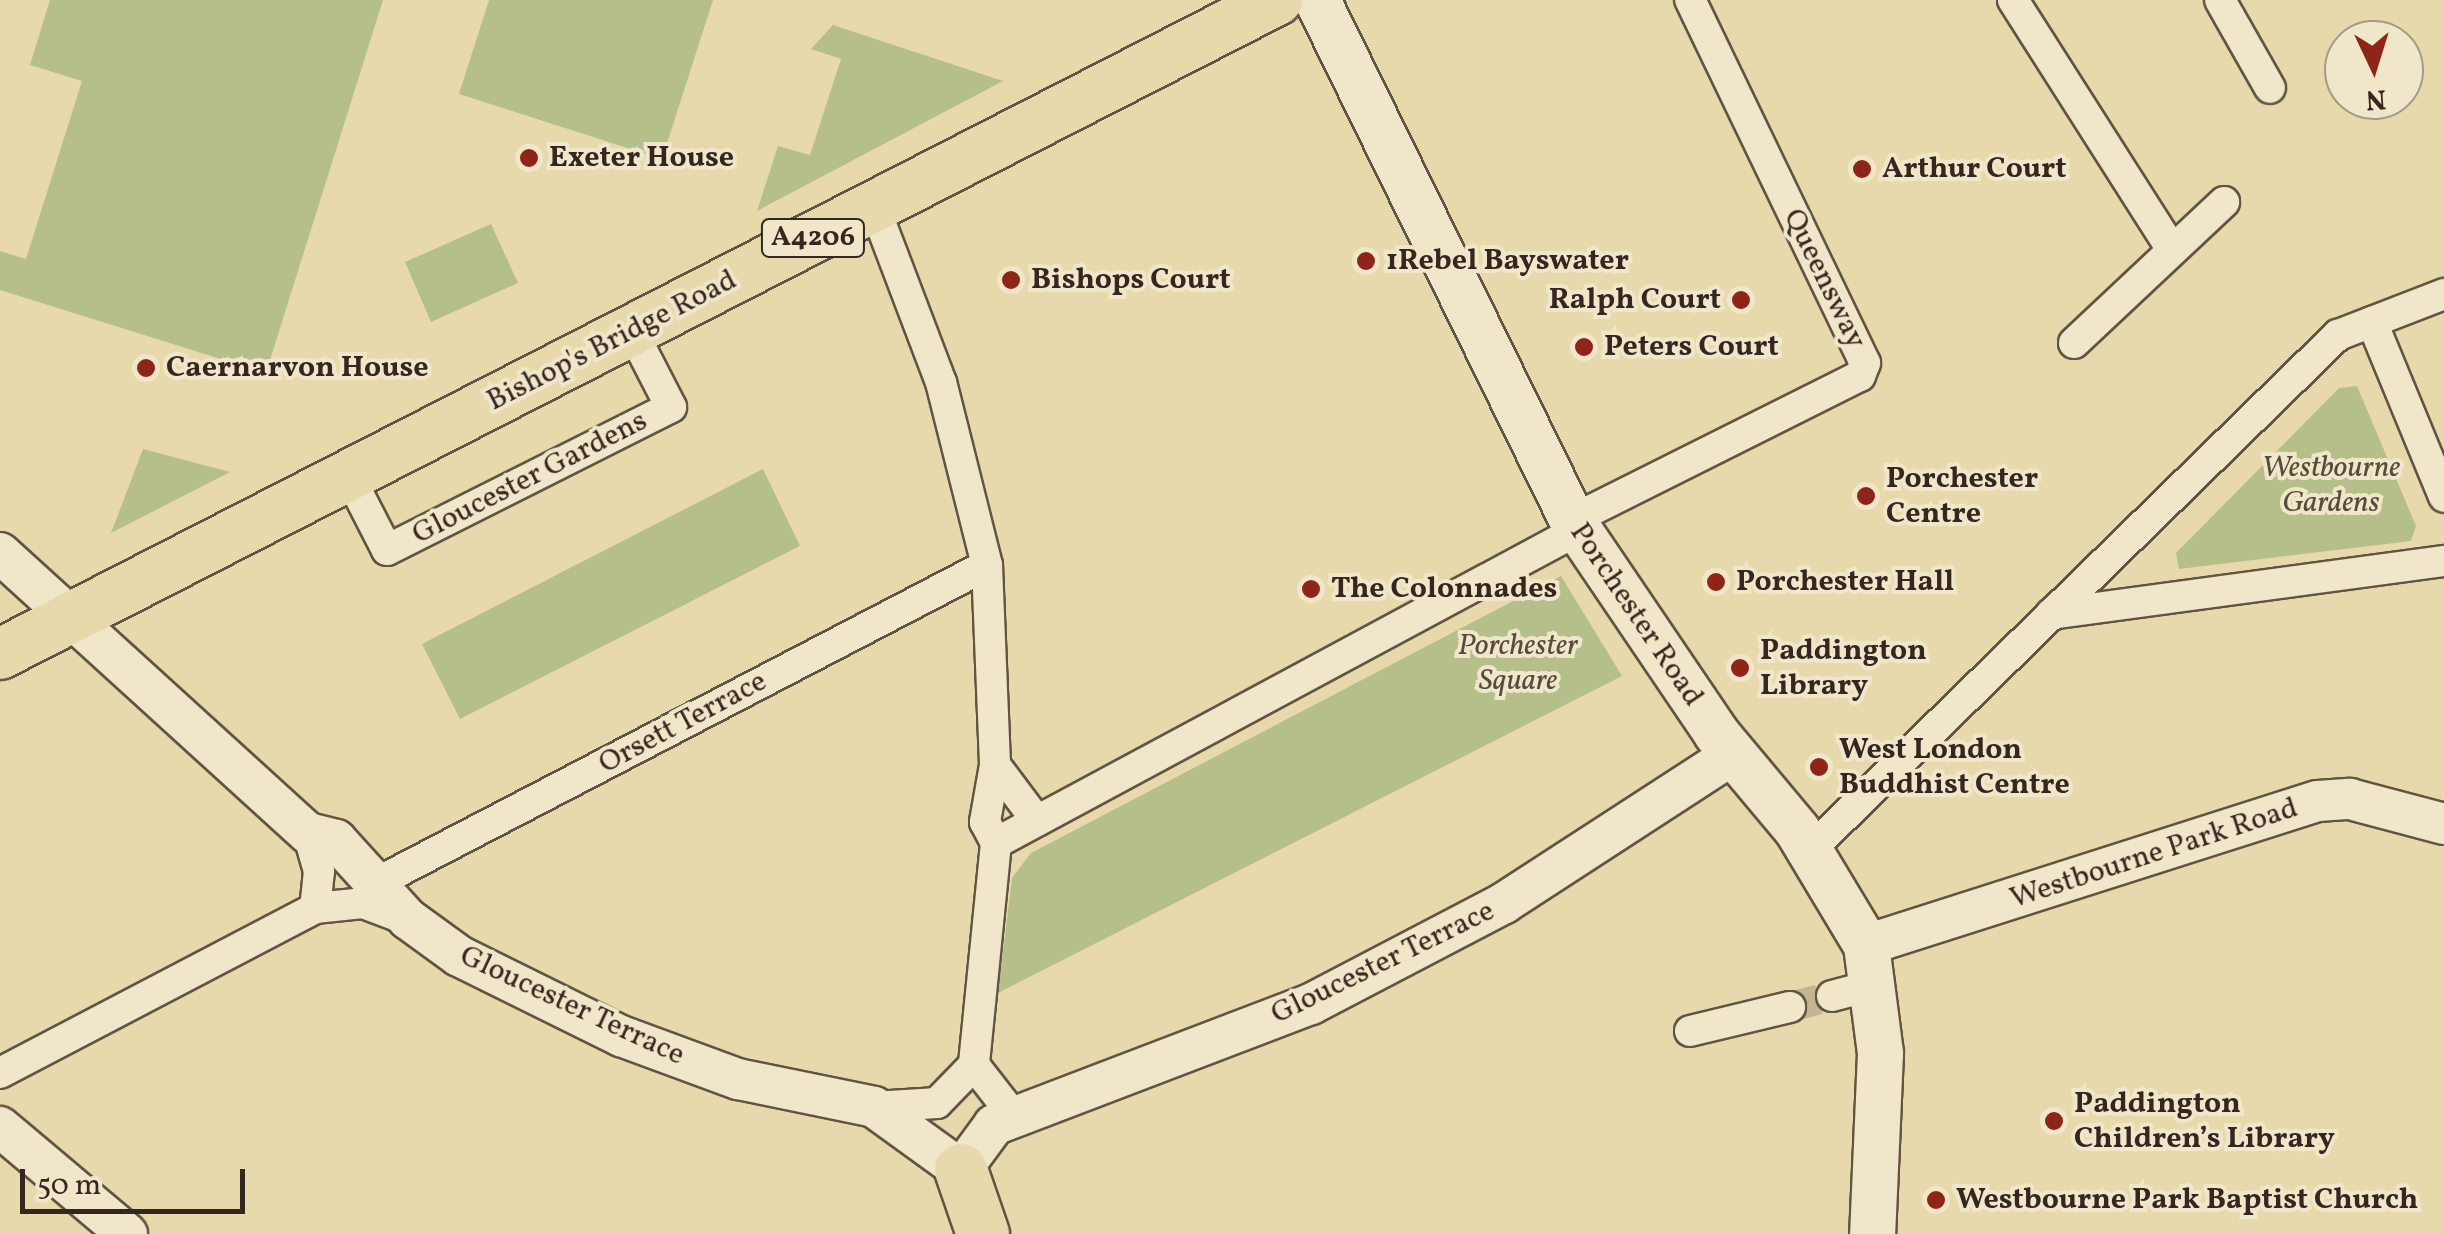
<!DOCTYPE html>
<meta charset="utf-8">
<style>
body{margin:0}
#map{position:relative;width:2444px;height:1234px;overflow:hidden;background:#e8d9ac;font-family:Vollkorn,serif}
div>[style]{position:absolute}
.green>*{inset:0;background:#b4bf8a}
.minor-tunnel>*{height:30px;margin-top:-15px;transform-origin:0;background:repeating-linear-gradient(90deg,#c4b590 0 30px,transparent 0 45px)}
.roads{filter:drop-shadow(2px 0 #625442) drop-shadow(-2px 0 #625442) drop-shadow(0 2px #625442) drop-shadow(0 -2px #625442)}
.minor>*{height:30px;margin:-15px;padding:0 15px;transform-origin:15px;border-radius:15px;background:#f0e6c9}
.tertiary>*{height:40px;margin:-20px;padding:0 20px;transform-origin:20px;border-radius:20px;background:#f0e6c9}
.secondary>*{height:45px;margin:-22.5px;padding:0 22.5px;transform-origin:22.5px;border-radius:22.5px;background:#f0e6c9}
.primary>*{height:50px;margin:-25px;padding:0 25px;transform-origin:25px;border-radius:25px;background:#e8d9ac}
.trunk>*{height:52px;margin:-26px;padding:0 26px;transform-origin:26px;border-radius:26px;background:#e8d9ac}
.dots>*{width:28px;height:28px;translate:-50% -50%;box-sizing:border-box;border:5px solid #f0e6c9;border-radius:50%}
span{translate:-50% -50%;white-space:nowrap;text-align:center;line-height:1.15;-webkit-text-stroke:8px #f0e6c9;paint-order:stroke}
.shield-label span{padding:2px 8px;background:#f0e6c9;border:2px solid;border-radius:8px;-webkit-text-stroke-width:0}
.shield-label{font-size:28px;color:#35271f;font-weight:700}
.poi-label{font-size:30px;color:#35271f;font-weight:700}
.left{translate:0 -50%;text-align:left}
.right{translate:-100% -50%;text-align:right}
.street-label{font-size:30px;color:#35271f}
.park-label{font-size:30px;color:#554d3a;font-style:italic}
.north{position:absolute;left:2324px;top:20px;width:100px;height:100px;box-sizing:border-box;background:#f0e6c9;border:2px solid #a59a85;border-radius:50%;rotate:176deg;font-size:28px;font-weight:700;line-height:40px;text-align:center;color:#35271f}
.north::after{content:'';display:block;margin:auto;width:35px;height:45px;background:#8f2418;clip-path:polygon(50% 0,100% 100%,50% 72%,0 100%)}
.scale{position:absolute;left:20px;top:1169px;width:225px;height:45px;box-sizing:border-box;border:5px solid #35271f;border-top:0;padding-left:12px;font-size:30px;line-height:35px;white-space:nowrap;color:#35271f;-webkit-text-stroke:8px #f0e6c9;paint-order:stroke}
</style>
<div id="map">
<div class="green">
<i style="clip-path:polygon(50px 0,383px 0,266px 373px,0 290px,0 251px,26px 259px,82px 81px,30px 65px)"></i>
<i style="clip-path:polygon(489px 0,713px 0,662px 159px,459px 94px)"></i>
<i style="clip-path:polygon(833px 25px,1003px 81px,757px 211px,778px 146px,810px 155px,841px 59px,811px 49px)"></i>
<i style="clip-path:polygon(491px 224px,518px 283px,431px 322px,405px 262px)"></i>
<i style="clip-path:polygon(2357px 386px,2416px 526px,2411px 541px,2179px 569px,2176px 553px,2339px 388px)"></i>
<i style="clip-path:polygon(143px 449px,230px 472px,111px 533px)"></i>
<i style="clip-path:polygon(763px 469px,800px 546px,460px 719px,422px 644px)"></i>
<i style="clip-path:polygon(1561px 576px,1622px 676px,998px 993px,1012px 878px,1031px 853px)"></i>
</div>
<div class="minor-tunnel">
<i style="left:1790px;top:1007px;width:43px;rotate:-14.7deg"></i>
</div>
<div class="roads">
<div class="minor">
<i style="left:2013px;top:0;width:296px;rotate:57.5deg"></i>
<i style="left:2220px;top:0;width:101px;rotate:60.4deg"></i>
<i style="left:874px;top:206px;width:188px;rotate:69.2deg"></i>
<i style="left:941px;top:382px;width:189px;rotate:75.9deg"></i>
<i style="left:987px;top:565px;width:200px;rotate:87.7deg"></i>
<i style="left:995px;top:765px;width:58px;rotate:100deg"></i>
<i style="left:985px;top:822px;width:24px;rotate:62deg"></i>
<i style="left:2372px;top:322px;width:189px;rotate:67.6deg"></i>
<i style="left:2074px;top:343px;width:206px;rotate:-43.2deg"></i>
<i style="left:349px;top:476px;width:83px;rotate:62.8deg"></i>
<i style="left:387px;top:550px;width:318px;rotate:-26.7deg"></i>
<i style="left:671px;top:407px;width:85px;rotate:-117.2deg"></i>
<i style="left:1572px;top:520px;width:322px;rotate:-26.6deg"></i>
<i style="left:1860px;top:376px;width:14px;rotate:-69deg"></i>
<i style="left:1865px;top:363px;width:403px;rotate:-115.7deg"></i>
<i style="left:2051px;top:614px;width:397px;rotate:-7.7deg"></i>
<i style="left:995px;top:765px;width:70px;rotate:53.1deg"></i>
<i style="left:308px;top:833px;width:40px;rotate:74deg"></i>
<i style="left:319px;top:871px;width:37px;rotate:96deg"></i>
<i style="left:996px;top:843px;width:661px;rotate:-28.27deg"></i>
<i style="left:996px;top:843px;width:223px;rotate:95.7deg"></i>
<i style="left:974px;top:1065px;width:63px;rotate:52deg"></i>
<i style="left:1810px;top:850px;width:738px;rotate:-44.29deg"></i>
<i style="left:2338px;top:335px;width:114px;rotate:-21.1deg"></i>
<i style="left:380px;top:881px;width:684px;rotate:-27.5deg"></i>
<i style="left:1832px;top:996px;width:43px;rotate:-14.7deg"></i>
<i style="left:1690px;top:1031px;width:103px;rotate:-13.5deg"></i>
<i style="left:0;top:1073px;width:356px;rotate:-27.6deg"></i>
<i style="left:315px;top:908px;width:48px;rotate:-5.9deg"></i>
<i style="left:363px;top:903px;width:43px;rotate:20.6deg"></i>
<i style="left:874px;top:1107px;width:63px;rotate:-3.6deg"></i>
<i style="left:937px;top:1103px;width:53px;rotate:-45.8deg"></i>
</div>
<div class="tertiary">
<i style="left:0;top:553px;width:416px;rotate:42.3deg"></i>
<i style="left:308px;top:833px;width:29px;rotate:14deg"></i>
<i style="left:336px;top:840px;width:107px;rotate:47.7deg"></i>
<i style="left:408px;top:919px;width:63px;rotate:36deg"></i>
<i style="left:459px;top:956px;width:181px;rotate:26.3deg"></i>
<i style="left:621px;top:1036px;width:125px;rotate:20.2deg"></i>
<i style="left:738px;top:1079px;width:139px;rotate:11.6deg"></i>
<i style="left:874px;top:1107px;width:107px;rotate:35.9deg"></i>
<i style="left:961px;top:1170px;width:56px;rotate:-53.7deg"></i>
<i style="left:994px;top:1125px;width:339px;rotate:-20.9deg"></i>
<i style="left:1311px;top:1004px;width:218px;rotate:-27.6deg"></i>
<i style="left:1504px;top:903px;width:272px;rotate:-33deg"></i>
<i style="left:1866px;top:945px;width:474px;rotate:-17.7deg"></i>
<i style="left:2318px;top:801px;width:32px;rotate:-4deg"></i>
<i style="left:2350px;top:799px;width:97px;rotate:14.9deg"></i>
<i style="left:0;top:1127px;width:166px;rotate:40.1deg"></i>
</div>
<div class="secondary">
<i style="left:1317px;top:0;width:579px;rotate:63.88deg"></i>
<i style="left:1572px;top:520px;width:257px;rotate:55.9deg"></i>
<i style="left:1716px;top:733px;width:126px;rotate:50.1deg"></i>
<i style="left:1797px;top:830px;width:134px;rotate:59deg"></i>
<i style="left:1866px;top:945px;width:109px;rotate:82.6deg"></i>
<i style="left:1880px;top:1053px;width:181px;rotate:92.5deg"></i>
</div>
<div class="primary">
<i style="left:0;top:654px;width:1435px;rotate:-27.12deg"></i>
</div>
<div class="trunk">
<i style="left:961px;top:1170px;width:68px;rotate:71deg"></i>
</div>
</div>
<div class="dots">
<i style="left:529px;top:158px;background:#8f2418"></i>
<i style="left:1862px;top:169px;background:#8f2418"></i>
<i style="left:1366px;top:261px;background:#8f2418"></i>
<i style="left:1011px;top:280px;background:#8f2418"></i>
<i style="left:1741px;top:300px;background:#8f2418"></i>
<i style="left:1584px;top:347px;background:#8f2418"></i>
<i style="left:146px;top:368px;background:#8f2418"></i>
<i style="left:1866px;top:496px;background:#8f2418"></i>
<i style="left:1716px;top:582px;background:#8f2418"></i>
<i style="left:1311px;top:589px;background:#8f2418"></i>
<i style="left:1740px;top:668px;background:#8f2418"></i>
<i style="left:1819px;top:767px;background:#8f2418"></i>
<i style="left:2054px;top:1121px;background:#8f2418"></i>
<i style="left:1936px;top:1200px;background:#8f2418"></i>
</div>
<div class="shield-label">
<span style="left:813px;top:238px">A4206</span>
</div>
<div class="poi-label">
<span class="left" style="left:549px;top:158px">Exeter House</span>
<span class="left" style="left:1882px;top:169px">Arthur Court</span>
<span class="left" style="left:1386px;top:261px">1Rebel Bayswater</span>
<span class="left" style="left:1031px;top:280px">Bishops Court</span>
<span class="right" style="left:1721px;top:300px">Ralph Court</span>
<span class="left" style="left:1604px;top:347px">Peters Court</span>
<span class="left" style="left:166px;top:368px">Caernarvon House</span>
<span class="left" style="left:1886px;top:496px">Porchester<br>Centre</span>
<span class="left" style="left:1736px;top:582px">Porchester Hall</span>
<span class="left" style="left:1331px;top:589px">The Colonnades</span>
<span class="left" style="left:1760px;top:668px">Paddington<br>Library</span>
<span class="left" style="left:1839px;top:767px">West London<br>Buddhist Centre</span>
<span class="left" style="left:2074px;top:1121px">Paddington<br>Children’s Library</span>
<span class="left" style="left:1956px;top:1200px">Westbourne Park Baptist Church</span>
</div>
<div class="street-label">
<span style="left:1824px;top:279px;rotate:64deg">Queensway</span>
<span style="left:612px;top:341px;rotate:-27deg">Bishop's Bridge Road</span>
<span style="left:530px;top:478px;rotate:-27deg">Gloucester Gardens</span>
<span style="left:1636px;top:615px;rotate:56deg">Porchester Road</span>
<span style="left:683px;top:723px;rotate:-28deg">Orsett Terrace</span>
<span style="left:2154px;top:854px;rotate:-18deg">Westbourne Park Road</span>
<span style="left:1383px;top:963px;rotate:-26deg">Gloucester Terrace</span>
<span style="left:572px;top:1006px;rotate:25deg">Gloucester Terrace</span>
</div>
<div class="park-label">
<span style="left:2331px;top:485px">Westbourne<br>Gardens</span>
<span style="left:1518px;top:663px">Porchester<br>Square</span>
</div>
<div class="north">N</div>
<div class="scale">50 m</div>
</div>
